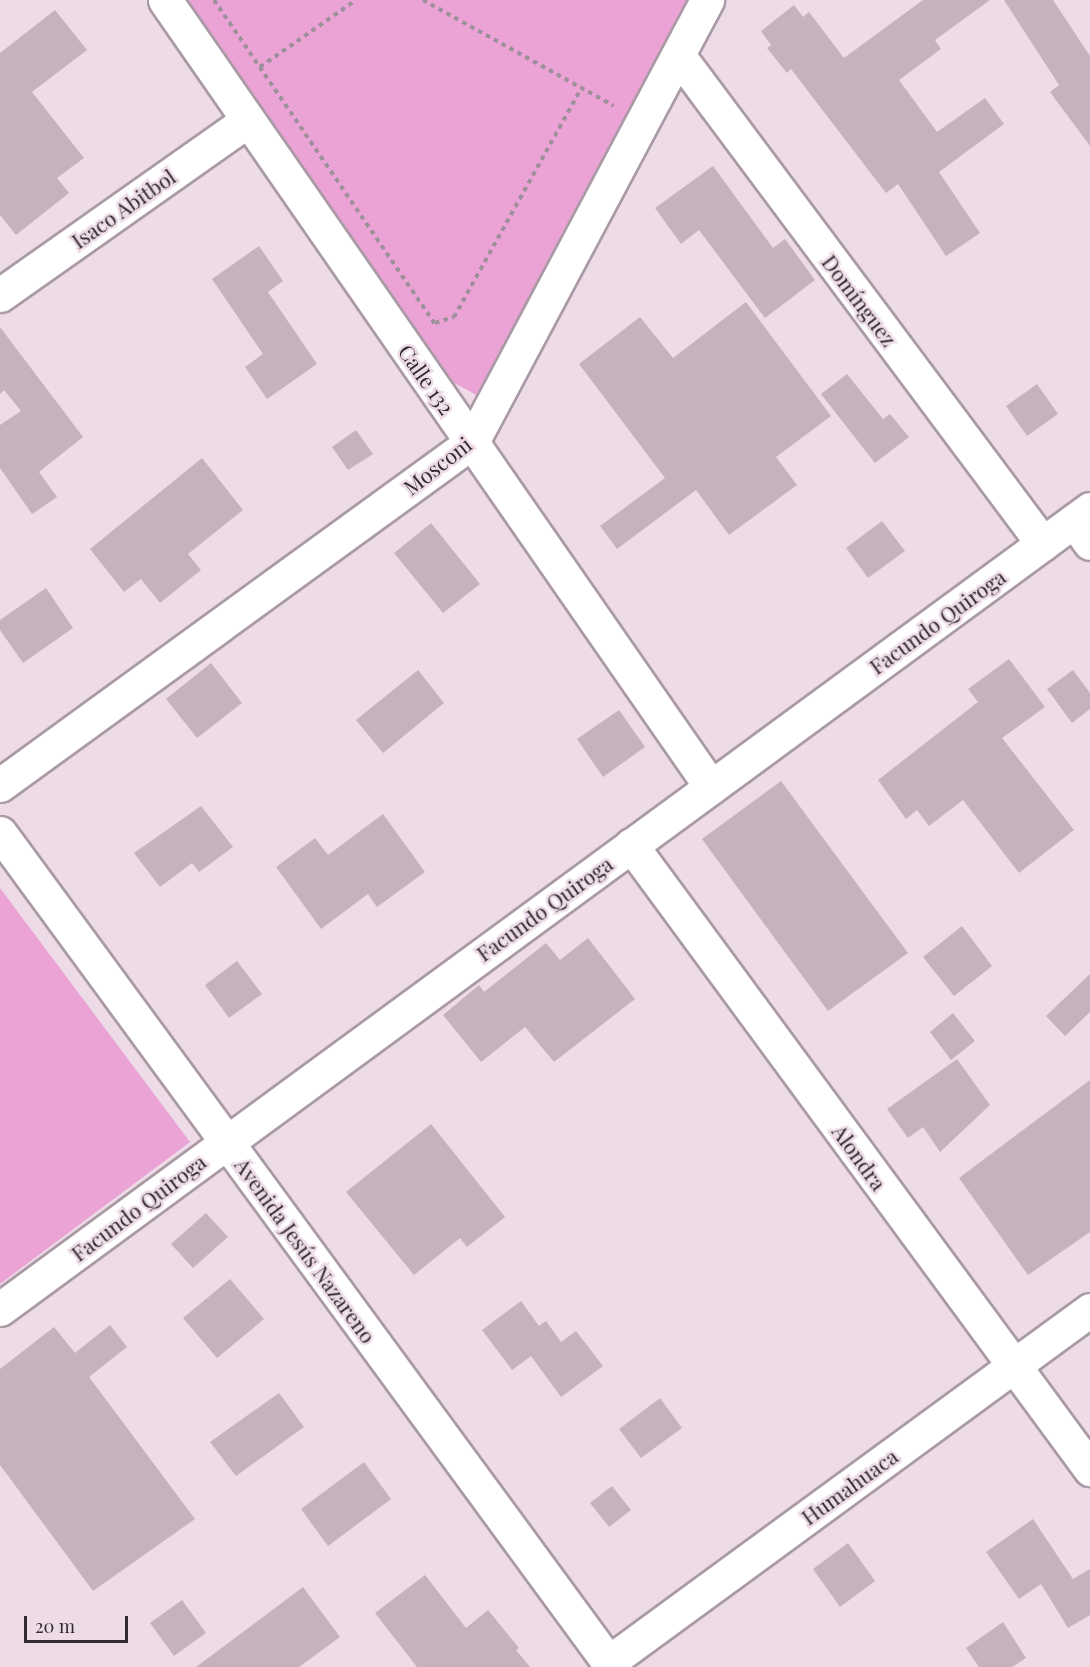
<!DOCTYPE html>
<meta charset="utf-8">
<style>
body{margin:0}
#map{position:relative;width:1090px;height:1667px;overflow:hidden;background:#eddbe7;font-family:"Playfair Display",serif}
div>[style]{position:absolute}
.green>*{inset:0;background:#eba3d6}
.building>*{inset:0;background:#c4b3be}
.path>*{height:4px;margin-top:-2px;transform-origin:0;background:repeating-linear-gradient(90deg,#9e909a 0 4.5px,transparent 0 9px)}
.roads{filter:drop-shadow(2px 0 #aa9aa5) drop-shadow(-2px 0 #aa9aa5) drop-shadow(0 2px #aa9aa5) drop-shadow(0 -2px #aa9aa5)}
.minor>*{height:33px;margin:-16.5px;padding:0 16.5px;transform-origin:16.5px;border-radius:16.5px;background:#fff}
.major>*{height:33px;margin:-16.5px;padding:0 16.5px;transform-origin:16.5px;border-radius:16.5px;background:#fff}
span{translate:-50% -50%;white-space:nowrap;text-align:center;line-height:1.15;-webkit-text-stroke:5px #eddbe7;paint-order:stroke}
.street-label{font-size:21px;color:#312a2f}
.scale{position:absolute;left:24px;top:1616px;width:104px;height:27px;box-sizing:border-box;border:3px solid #312a2f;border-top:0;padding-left:8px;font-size:18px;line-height:21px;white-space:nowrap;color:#312a2f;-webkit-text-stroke:4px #eddbe7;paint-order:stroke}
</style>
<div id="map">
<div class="green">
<i style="clip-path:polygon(179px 0,697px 0,480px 397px,445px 378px)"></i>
<i style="clip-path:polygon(0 888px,190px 1142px,0 1284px)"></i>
</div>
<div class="building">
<i style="clip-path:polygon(923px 0,990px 0,935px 40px,941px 49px,899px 80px,937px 132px,985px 98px,1004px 124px,939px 172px,980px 233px,946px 256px,898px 184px,886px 193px,791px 69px,787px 73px,767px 48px,771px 45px,761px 31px,794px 5px,803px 17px,809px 12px,844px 58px)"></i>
<i style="clip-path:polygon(1004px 0,1053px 0,1090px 56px,1090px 146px,1050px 92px,1059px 85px)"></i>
<i style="clip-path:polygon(55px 10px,87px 50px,32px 92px,84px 158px,57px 178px,69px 193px,16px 235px,0 215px,0 53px)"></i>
<i style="clip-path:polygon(713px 166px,773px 248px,785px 239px,815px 280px,765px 318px,699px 230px,681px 244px,655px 208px)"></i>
<i style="clip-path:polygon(259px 246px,283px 281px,268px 292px,317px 364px,267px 399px,245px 367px,263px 354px,212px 279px)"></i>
<i style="clip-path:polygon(746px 302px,831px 416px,776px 457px,797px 485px,729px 535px,696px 490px,617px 549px,600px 526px,665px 478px,579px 364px,640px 317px,673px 358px)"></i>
<i style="clip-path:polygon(0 327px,83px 437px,39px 472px,57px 497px,32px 514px,0 468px,0 425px,21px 411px,4px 390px,0 394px)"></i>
<i style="clip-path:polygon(847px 374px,883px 419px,890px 414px,909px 437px,875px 463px,821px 394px)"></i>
<i style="clip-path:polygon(1037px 384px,1058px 414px,1027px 436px,1006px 406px)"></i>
<i style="clip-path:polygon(356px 430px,373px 454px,348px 470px,332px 447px)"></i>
<i style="clip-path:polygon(202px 458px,243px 510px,188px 554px,201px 570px,160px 603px,141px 579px,124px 592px,90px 549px)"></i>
<i style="clip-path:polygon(882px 521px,905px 551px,868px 578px,846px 548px)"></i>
<i style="clip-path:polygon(431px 523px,480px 584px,443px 613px,394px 553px)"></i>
<i style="clip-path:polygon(46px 588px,73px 628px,23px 663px,0 630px,0 620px)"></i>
<i style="clip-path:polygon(1009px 659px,1045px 707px,1002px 738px,1074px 830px,1019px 873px,963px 800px,929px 826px,917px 810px,906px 819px,878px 780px,978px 702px,968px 689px)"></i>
<i style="clip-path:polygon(211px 663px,242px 703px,197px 738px,166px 699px)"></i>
<i style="clip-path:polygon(418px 670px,444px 703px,383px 753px,356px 720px)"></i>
<i style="clip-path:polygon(1073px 670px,1090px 693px,1090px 709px,1072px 723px,1047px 689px)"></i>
<i style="clip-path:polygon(619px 710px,645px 747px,603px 777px,577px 739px)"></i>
<i style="clip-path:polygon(781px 781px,908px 953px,828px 1011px,702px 839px)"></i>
<i style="clip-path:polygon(201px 806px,233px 847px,199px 872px,192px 863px,160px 887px,134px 853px)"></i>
<i style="clip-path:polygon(383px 814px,425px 872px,377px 907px,368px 894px,321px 929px,276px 867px,315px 838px,328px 855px)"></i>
<i style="clip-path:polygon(962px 926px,992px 966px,954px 996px,923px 957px)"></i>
<i style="clip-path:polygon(588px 938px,635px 999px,554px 1062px,525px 1027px,481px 1062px,443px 1015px,479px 985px,484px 992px,546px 943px,560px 960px)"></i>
<i style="clip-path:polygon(237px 961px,262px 994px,229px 1018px,205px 985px)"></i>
<i style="clip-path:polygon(1090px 974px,1090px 1012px,1065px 1036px,1046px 1016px)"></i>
<i style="clip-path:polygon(953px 1013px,975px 1041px,951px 1060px,930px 1032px)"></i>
<i style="clip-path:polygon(957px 1059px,990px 1105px,940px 1152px,923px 1127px,908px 1138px,887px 1109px)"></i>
<i style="clip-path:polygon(1090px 1080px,1090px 1232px,1028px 1275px,959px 1178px)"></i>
<i style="clip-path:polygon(431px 1124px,505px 1217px,467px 1247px,460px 1238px,414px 1275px,346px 1192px)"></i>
<i style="clip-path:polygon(206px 1213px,228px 1237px,193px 1268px,171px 1244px)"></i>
<i style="clip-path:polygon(230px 1279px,264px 1319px,217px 1358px,183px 1318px)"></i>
<i style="clip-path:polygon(521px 1301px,539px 1326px,546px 1321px,561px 1342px,576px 1331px,603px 1366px,561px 1397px,531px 1356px,512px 1370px,482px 1330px)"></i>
<i style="clip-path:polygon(110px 1325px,127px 1347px,89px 1377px,195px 1519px,93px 1591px,0 1465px,0 1369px,54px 1327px,75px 1353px)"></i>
<i style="clip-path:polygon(279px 1393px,304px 1427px,236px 1476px,210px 1442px)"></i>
<i style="clip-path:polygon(660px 1398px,682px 1428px,641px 1458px,619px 1429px)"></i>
<i style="clip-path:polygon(364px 1462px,391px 1499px,328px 1546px,301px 1509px)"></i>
<i style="clip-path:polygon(612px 1486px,631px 1510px,609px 1527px,590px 1503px)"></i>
<i style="clip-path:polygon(1033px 1519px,1073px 1579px,1090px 1569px,1090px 1615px,1068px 1628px,1041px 1584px,1019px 1599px,986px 1552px)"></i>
<i style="clip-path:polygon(848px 1543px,875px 1581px,840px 1607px,813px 1569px)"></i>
<i style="clip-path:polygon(425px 1575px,466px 1628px,488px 1610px,519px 1648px,516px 1650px,530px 1667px,417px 1667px,375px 1613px)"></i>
<i style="clip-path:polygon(303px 1587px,340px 1637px,299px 1667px,196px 1667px)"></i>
<i style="clip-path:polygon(182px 1600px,206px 1633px,174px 1656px,150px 1623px)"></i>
<i style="clip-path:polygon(1003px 1622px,1026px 1658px,1012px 1667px,979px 1667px,966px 1648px)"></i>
</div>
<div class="path">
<i style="left:214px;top:0;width:396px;rotate:55.7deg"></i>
<i style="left:423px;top:0;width:218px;rotate:29deg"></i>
<i style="left:260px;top:67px;width:117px;rotate:-34.9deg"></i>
<i style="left:435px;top:323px;width:20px;rotate:-18deg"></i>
<i style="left:454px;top:317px;width:261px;rotate:-60.9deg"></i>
</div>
<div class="roads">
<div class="minor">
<i style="left:165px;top:0;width:958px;rotate:55.25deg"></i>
<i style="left:678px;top:55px;width:610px;rotate:53.26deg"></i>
<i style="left:0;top:295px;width:302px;rotate:-35.2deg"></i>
<i style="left:1074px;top:521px;width:27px;rotate:54deg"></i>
<i style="left:0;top:785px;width:583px;rotate:-36.01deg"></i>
<i style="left:472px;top:442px;width:501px;rotate:-62deg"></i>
<i style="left:631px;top:845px;width:775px;rotate:53.66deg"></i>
<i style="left:0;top:1309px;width:1352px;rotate:-36.28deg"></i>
<i style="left:609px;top:1662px;width:596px;rotate:-36.2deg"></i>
</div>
<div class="major">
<i style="left:0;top:833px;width:1034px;rotate:53.73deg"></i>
</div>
</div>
<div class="street-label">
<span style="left:123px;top:208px;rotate:-35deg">Isaco Abitbol</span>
<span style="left:860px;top:300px;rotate:53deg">Domínguez</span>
<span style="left:427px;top:379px;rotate:55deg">Calle 132</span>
<span style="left:437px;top:465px;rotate:-38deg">Mosconi</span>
<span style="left:937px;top:621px;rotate:-36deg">Facundo Quiroga</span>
<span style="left:544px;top:908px;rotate:-36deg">Facundo Quiroga</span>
<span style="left:860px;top:1157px;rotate:54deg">Alondra</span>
<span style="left:138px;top:1207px;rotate:-37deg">Facundo Quiroga</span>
<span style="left:306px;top:1250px;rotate:54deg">Avenida Jesús Nazareno</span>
<span style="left:849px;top:1486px;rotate:-36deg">Humahuaca</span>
</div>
<div class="scale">20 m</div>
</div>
